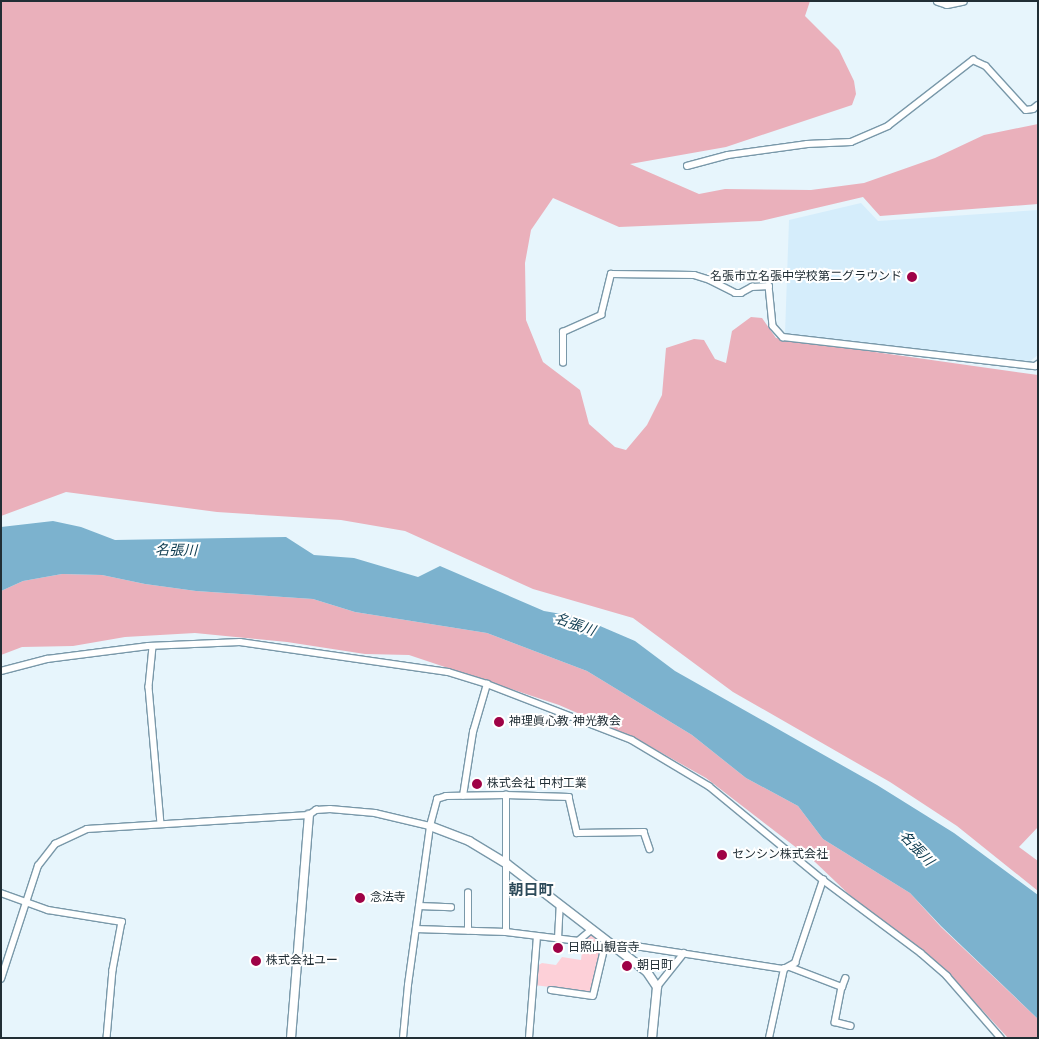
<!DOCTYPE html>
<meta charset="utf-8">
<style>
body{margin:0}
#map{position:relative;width:1039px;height:1039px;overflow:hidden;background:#e7f5fc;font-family:"Work Sans","Noto Sans JP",sans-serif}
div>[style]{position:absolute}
.built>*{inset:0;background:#d5edfb}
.green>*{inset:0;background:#fdd0d8}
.forest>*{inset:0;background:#eab0bb}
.water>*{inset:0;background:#7cb2ce}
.roads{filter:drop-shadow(1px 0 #7998a9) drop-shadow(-1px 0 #7998a9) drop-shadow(0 1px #7998a9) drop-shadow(0 -1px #7998a9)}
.street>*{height:5.5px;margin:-2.75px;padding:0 2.75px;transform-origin:2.75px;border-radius:2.75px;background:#fff}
.secondary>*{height:8px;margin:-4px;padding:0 4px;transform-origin:4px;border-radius:4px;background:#fff}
.dots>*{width:14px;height:14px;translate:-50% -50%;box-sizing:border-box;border:2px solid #fff;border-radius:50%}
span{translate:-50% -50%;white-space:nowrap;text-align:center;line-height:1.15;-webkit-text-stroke:4px #fff;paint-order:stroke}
.poi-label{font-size:12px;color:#212e35}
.right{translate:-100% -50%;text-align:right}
.left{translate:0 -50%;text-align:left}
.water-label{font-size:14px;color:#0c3a4e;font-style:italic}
.quarter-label{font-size:15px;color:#2e4b5a;font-weight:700}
.frame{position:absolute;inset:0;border:2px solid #212e35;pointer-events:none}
</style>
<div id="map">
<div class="built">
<i style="clip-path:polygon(861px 203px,878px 221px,1038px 210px,1038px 355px,1025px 365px,785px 334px,789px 220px)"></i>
</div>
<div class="green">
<i style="clip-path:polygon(593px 933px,603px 942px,590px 992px,534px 985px,537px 966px,542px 963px,556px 965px,562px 957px,581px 960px,583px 942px)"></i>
</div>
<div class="forest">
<i style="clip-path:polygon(1px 1px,810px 1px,805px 16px,839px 50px,854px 81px,856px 94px,852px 105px,726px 147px,630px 164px,699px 194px,725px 189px,811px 190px,864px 183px,935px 158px,984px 135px,1038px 124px,1038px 204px,880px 216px,863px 197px,761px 221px,619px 227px,553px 198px,531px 230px,525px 263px,526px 320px,543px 362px,580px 390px,589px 424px,615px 447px,626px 450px,647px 425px,662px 395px,666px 348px,694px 339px,704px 340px,715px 359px,726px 363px,732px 331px,751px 317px,762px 318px,776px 338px,1038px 375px,1038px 827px,1019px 847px,1038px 861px,1038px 891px,957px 826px,890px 782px,733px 692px,633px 618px,533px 589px,405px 531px,341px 520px,217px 512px,66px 492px,1px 516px)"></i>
<i style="clip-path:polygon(62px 574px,102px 575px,145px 584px,196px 591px,313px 599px,355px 612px,487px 633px,587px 671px,692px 735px,746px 778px,798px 806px,823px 839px,910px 893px,941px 927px,1038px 1019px,1038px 1038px,1008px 1038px,949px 974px,896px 930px,857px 902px,815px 862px,706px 778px,637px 739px,559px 705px,409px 655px,365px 654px,287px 642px,195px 633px,125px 637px,73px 646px,22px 647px,1px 655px,1px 591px,23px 581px)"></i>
</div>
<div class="water">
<i style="clip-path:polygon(53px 521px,81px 527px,115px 540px,286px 537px,314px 555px,354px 558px,418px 577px,440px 566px,544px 611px,579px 617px,635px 641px,675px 671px,877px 785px,954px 833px,1038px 895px,1038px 1019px,941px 926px,910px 893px,823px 839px,798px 806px,746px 778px,692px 735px,587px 671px,487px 633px,355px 612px,313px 599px,196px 591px,145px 584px,102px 575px,62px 574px,23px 581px,1px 591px,1px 527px)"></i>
</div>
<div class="roads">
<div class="street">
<i style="left:687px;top:166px;width:42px;rotate:-15deg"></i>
<i style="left:728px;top:155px;width:80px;rotate:-7.9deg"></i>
<i style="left:807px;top:144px;width:44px;rotate:-2.6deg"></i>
<i style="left:851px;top:142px;width:40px;rotate:-23.4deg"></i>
<i style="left:888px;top:126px;width:108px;rotate:-37.8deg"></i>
<i style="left:973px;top:60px;width:14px;rotate:25deg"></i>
<i style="left:986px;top:66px;width:59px;rotate:47.7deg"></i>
<i style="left:1026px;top:110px;width:7px;rotate:-8deg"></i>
<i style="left:1033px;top:109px;width:6px;rotate:-39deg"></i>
<i style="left:563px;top:363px;width:31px;rotate:-90deg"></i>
<i style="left:563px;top:332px;width:42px;rotate:-24.1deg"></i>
<i style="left:601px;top:315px;width:42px;rotate:-76.3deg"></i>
<i style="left:611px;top:274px;width:83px;rotate:0.7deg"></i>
<i style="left:694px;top:275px;width:17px;rotate:17deg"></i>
<i style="left:710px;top:280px;width:28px;rotate:27deg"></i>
<i style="left:735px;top:293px;width:6px"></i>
<i style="left:741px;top:293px;width:13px;rotate:-29deg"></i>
<i style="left:752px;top:287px;width:17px;rotate:-3deg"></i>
<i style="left:769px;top:286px;width:40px;rotate:84.3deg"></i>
<i style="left:773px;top:326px;width:15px;rotate:48deg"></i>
<i style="left:783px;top:337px;width:254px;rotate:6.6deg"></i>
<i style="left:1035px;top:366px;width:4px;rotate:-34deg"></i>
<i style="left:153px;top:647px;width:40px;rotate:95.7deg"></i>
<i style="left:149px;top:687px;width:137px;rotate:85deg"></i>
<i style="left:1px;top:671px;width:48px;rotate:-14.6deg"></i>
<i style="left:47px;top:659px;width:102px;rotate:-7.3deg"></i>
<i style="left:148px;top:646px;width:92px;rotate:-2.5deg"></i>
<i style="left:240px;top:642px;width:210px;rotate:8.2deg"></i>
<i style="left:448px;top:672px;width:41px;rotate:17.1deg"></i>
<i style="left:487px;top:684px;width:155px;rotate:21.1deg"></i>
<i style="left:632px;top:740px;width:90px;rotate:30.9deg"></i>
<i style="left:709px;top:786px;width:148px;rotate:39.5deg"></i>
<i style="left:823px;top:880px;width:122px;rotate:36.7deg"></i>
<i style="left:921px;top:953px;width:35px;rotate:41deg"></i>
<i style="left:947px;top:976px;width:82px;rotate:48.9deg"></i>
<i style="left:463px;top:796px;width:65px;rotate:-81.1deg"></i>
<i style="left:473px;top:732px;width:50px;rotate:-73.7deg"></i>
<i style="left:1px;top:893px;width:50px;rotate:19.9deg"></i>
<i style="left:48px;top:910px;width:75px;rotate:9.2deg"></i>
<i style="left:122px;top:922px;width:49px;rotate:100.6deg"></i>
<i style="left:113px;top:970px;width:68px;rotate:95deg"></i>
<i style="left:419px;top:906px;width:32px;rotate:2deg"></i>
<i style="left:416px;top:929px;width:90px;rotate:1.9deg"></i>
<i style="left:506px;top:932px;width:73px;rotate:7.1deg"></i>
<i style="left:578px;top:941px;width:17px;rotate:-40deg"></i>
<i style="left:468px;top:931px;width:38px;rotate:-90deg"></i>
<i style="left:506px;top:932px;width:137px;rotate:-90deg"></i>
<i style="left:558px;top:939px;width:33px;rotate:-87deg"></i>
<i style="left:629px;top:945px;width:157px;rotate:8.8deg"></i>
<i style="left:784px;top:969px;width:13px;rotate:-29deg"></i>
<i style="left:795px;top:963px;width:88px;rotate:-71.4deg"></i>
<i style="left:790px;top:967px;width:56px;rotate:21deg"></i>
<i style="left:842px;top:987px;width:36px;rotate:101deg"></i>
<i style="left:835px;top:1022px;width:16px;rotate:14deg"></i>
<i style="left:1px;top:979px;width:119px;rotate:-71.9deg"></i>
<i style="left:38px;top:866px;width:28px;rotate:-52deg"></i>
<i style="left:55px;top:844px;width:35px;rotate:-25deg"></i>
<i style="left:87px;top:829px;width:222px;rotate:-3.6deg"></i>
<i style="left:309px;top:815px;width:9px;rotate:-36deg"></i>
<i style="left:316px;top:810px;width:14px;rotate:-4deg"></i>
<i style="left:330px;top:809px;width:45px;rotate:5.1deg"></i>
<i style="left:375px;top:813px;width:57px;rotate:13.3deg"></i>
<i style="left:657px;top:987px;width:43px;rotate:-51.5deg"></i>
<i style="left:842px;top:987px;width:9px;rotate:-69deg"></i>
<i style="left:551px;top:990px;width:42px;rotate:8.1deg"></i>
<i style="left:593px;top:996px;width:57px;rotate:-76.7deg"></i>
<i style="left:403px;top:1038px;width:53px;rotate:-84.6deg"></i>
<i style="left:408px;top:985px;width:161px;rotate:-82.1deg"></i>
<i style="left:430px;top:826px;width:28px;rotate:-75deg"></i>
<i style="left:437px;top:799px;width:9px;rotate:-18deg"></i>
<i style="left:446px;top:796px;width:60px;rotate:-1deg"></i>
<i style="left:506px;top:795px;width:63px;rotate:1.8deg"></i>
<i style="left:569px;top:797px;width:37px;rotate:77deg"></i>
<i style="left:577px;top:833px;width:67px;rotate:-0.9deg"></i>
<i style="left:644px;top:832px;width:18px;rotate:71deg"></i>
<i style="left:529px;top:1038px;width:101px;rotate:-85.5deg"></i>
<i style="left:769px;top:1038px;width:71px;rotate:-77.7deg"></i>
</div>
<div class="secondary">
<i style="left:938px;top:1px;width:9px;rotate:18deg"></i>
<i style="left:947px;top:4px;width:16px;rotate:-11deg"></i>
<i style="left:430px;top:826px;width:42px;rotate:21deg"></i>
<i style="left:469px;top:841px;width:44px;rotate:31.2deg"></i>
<i style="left:507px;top:864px;width:177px;rotate:37.6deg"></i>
<i style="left:647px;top:972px;width:18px;rotate:56deg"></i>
<i style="left:657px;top:987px;width:51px;rotate:95.6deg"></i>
<i style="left:291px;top:1038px;width:224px;rotate:-85.4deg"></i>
</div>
</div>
<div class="dots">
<i style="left:912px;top:277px;background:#9f0246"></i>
<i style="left:499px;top:722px;background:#9f0246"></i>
<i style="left:477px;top:784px;background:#9f0246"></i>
<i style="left:722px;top:855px;background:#9f0246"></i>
<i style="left:360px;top:898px;background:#9f0246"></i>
<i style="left:558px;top:948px;background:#9f0246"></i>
<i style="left:256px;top:961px;background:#9f0246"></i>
<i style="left:627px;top:966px;background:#9f0246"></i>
</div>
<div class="poi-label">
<span class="right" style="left:902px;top:277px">名張市立名張中学校第二グラウンド</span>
<span class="left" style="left:509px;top:722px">神理眞心教 神光教会</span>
<span class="left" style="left:487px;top:784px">株式会社 中村工業</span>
<span class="left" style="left:732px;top:855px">センシン株式会社</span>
<span class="left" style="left:370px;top:898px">念法寺</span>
<span class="left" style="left:568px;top:948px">日照山観音寺</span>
<span class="left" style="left:266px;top:961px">株式会社ユー</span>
<span class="left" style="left:637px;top:966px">朝日町</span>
</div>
<div class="water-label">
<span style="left:176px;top:550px;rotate:1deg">名張川</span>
<span style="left:575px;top:624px;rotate:19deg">名張川</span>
<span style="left:917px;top:848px;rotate:46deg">名張川</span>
</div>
<div class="quarter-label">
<span style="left:531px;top:891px">朝日町</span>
</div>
<div class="frame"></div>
</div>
